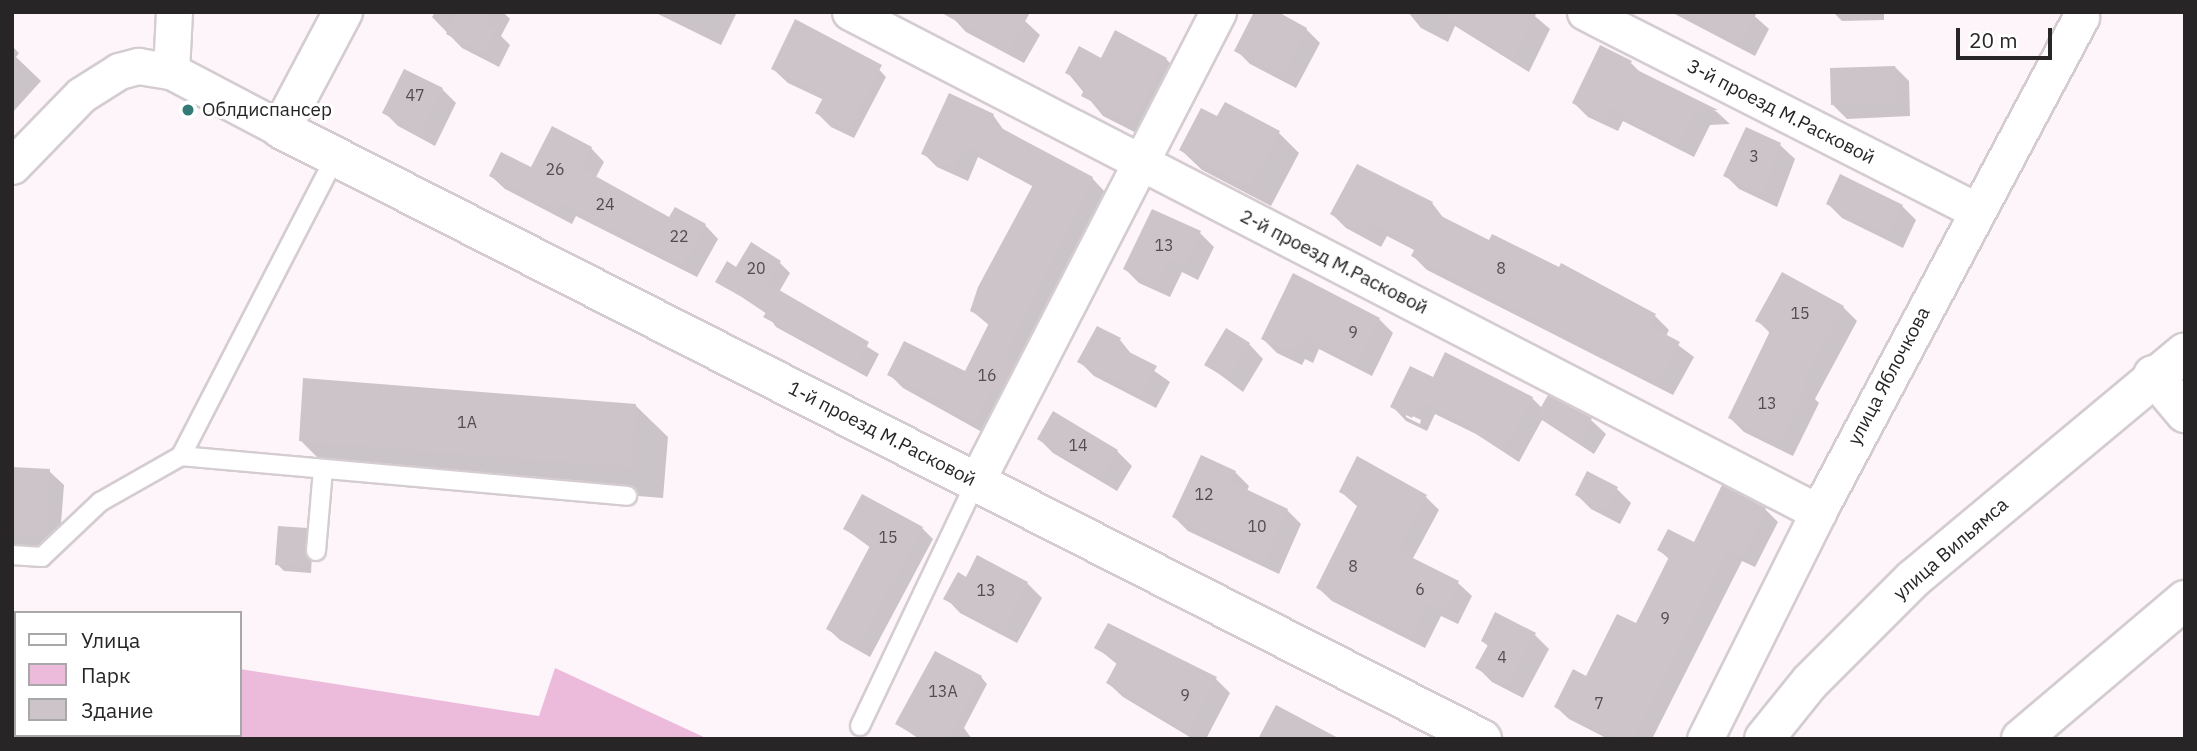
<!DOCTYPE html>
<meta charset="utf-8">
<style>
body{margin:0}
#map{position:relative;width:2197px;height:751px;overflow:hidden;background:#fdf5fa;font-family:"IBM Plex Sans",sans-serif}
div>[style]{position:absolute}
.green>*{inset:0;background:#ecbadb}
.shadow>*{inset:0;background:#0003}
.building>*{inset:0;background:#ccc4c9}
.roads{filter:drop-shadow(2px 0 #d4ccd1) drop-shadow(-2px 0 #d4ccd1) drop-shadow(0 2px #d4ccd1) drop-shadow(0 -2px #d4ccd1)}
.lane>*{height:18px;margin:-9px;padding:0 9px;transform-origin:9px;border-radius:9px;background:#fff}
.street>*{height:35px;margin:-17.5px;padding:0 17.5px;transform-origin:17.5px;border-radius:17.5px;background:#fff}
.secondary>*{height:38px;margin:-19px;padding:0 19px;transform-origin:19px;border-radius:19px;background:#fff}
.dots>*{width:19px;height:19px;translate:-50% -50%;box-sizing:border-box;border:4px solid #fff;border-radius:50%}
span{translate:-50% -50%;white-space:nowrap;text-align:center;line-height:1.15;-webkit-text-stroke:6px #fff;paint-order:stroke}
.number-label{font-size:16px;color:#514d50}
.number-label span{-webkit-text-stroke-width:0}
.poi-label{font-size:19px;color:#282527}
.left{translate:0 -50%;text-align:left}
.street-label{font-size:19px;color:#282527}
.frame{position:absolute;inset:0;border:14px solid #282527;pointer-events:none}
.legend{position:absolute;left:14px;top:611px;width:228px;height:126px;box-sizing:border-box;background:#fff;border:2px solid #a9a8a9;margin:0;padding:9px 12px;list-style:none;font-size:21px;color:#282527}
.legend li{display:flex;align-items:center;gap:14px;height:35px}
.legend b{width:35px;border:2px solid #a9a8a9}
.scale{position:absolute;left:1956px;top:28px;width:96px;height:32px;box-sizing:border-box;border:4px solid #282527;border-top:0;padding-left:9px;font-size:21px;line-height:24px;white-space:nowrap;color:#282527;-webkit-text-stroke:5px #fff;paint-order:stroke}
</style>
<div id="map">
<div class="green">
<i style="clip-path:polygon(12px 644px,16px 735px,240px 735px,240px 669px,539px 716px,555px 668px,708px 739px,12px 739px)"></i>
</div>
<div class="shadow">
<i style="clip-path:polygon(435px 12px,503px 12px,510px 19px,501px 36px,510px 45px,499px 67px,462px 48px,432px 17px)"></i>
<i style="clip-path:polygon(654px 12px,737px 12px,721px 45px)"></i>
<i style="clip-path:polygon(1408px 12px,1530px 12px,1550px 29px,1529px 72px,1455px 26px,1448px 42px,1421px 28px)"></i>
<i style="clip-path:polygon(1671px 12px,1750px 12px,1769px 29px,1755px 56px)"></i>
<i style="clip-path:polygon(1833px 12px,1884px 12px,1884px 20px,1842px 21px)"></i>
<i style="clip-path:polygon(952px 17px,1025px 21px,1040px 35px,1024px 63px,966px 32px)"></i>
<i style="clip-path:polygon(1306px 29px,1320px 43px,1296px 88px,1250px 64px,1236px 50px)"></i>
<i style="clip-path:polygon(1116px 33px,1166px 59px,1187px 80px,1154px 142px,1103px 116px,1067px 72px,1102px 60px)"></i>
<i style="clip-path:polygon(12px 46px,19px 53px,16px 57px,41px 81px,12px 113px)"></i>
<i style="clip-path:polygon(872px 62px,886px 77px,854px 138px,831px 127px,817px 113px,824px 100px,788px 83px,773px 69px)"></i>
<i style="clip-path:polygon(1631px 63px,1642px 74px,1717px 112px,1730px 124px,1710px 125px,1694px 157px,1623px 121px,1618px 131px,1588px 117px,1574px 103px)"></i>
<i style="clip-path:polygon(1895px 67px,1909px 81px,1910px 116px,1847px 119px,1833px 105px)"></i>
<i style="clip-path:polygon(442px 89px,456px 103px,435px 146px,398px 126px,384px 112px)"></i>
<i style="clip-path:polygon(993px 115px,1005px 132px,1092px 178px,1105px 192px,989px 436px,903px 388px,890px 375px,966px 374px,990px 326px,972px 311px,1034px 187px,978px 157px,968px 181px,937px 167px,923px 153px)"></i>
<i style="clip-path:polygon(1218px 118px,1279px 133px,1299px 153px,1271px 206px,1202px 170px,1181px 150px)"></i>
<i style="clip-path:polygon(1747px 129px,1780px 145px,1795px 159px,1777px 207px,1739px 189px,1725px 175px)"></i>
<i style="clip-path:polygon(591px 148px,604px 162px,595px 179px,670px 220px,705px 225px,718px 239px,697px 277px,576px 216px,572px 224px,505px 189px,491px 176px,531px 169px)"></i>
<i style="clip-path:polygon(1432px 203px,1445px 220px,1490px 242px,1493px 236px,1655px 316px,1669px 330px,1666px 336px,1694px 357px,1673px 395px,1427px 270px,1413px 256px,1416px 251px,1387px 236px,1381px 247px,1346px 228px,1332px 214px)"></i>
<i style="clip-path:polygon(1828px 204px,1902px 206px,1916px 220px,1903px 248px,1842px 218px)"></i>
<i style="clip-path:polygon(1200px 233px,1214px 247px,1198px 280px,1182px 272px,1170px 297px,1139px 283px,1125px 269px)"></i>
<i style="clip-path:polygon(779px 262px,790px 273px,779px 292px,879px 354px,867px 377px,776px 327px,767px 314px,718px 281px,737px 269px)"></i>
<i style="clip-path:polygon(1843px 307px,1857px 321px,1815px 399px,1819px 403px,1793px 456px,1744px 432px,1730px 418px,1771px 334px,1757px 320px)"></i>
<i style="clip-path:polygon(1379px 319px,1393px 333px,1372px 376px,1319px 349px,1313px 363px,1305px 359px,1302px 365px,1277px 353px,1263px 339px)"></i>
<i style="clip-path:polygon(1120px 340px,1133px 356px,1170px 382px,1156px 408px,1094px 376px,1080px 362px)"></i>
<i style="clip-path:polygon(1249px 344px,1263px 359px,1243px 392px,1206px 364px)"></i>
<i style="clip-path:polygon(evenodd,1445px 355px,1532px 398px,1542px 408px,1548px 397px,1591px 420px,1606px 434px,1594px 454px,1542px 420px,1519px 462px,1476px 434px,1435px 414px,1427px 431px,1406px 421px,1392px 406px,1433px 379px,1445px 355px,1406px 413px,1421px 420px,1420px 424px,1406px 417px,1406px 413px)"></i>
<i style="clip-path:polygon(636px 406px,668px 437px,663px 498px,332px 472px,300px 440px)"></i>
<i style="clip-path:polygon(1054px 414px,1117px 451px,1132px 466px,1117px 491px,1053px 453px,1039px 439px)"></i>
<i style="clip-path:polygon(12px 469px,49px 471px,64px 485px,59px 549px,12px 546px)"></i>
<i style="clip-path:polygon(1235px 472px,1249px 486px,1247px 491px,1287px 510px,1301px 524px,1279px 574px,1188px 531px,1174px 517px)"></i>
<i style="clip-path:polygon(1617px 489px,1631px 503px,1620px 524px,1591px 509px,1577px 495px)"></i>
<i style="clip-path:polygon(1341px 492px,1426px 497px,1439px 510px,1412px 560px,1458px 583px,1472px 596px,1458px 624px,1441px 616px,1425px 648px,1332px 601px,1318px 588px,1358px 507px)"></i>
<i style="clip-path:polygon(1765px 509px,1778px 522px,1755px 567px,1742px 561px,1652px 739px,1608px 739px,1569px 719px,1556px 707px,1637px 626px,1670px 560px,1659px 550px,1695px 544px)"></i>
<i style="clip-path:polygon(922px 528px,933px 539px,870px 657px,840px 640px,828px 629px,871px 548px,845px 529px)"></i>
<i style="clip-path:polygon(306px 530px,313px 537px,311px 573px,284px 571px,277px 564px)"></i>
<i style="clip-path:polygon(978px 557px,1027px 583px,1042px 598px,1017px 643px,960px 613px,946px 598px,966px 579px)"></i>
<i style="clip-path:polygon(1535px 635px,1549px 649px,1523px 698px,1492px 682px,1478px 668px,1489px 647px,1483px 641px)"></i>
<i style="clip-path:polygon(1096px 647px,1216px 679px,1230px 693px,1206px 739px,1193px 739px,1123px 697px,1108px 683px,1118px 665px)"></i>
<i style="clip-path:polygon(981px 677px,987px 684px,964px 728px,972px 739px,919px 739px,897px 724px)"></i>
</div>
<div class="building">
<i style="clip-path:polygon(457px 12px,492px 12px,486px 24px,497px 29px,484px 54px,446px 34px)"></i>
<i style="clip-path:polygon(940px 12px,1030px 12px,1010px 51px)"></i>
<i style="clip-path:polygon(1254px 12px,1278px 12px,1307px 28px,1282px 76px,1234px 51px)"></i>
<i style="clip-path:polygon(1438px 12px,1537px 12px,1514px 59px)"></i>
<i style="clip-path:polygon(1681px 12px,1757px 12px,1741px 43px)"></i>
<i style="clip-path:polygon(795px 19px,882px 65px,848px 130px,815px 113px,825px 94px,771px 69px)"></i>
<i style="clip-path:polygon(1115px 30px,1167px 58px,1133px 123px,1081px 96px,1087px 84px,1065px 73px,1079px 46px,1101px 58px)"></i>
<i style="clip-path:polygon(1600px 45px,1632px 61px,1629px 66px,1718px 110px,1696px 112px,1679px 144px,1609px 108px,1604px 119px,1572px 103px)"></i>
<i style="clip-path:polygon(1895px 66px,1897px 102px,1831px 105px,1830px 68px)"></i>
<i style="clip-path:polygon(404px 69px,443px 88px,421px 133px,382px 113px)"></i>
<i style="clip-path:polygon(949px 93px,994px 114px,990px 122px,1093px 177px,1004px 355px,1016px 361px,1000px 392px,992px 388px,975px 423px,947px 409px,949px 405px,887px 375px,904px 341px,965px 371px,990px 321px,970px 311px,978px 287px,1034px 183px,964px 145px,954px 168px,921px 154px)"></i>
<i style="clip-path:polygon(1225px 102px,1280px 131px,1250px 187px,1179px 150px,1201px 108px,1217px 116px)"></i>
<i style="clip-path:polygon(552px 126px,592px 147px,581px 168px,669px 217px,675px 207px,706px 224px,683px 265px,562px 204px,558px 211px,489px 176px,501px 152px,531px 167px)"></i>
<i style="clip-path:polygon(1746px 127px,1781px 143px,1763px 195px,1723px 176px)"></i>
<i style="clip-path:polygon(1357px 164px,1433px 202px,1429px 210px,1489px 240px,1492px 234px,1559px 267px,1561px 263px,1656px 314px,1650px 326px,1680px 342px,1659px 382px,1411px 256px,1416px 246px,1372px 223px,1366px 234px,1330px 214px)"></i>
<i style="clip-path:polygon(1840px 174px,1903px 205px,1888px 235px,1826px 204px)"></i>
<i style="clip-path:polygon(1152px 209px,1201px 231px,1184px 267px,1168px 259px,1155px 285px,1123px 269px)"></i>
<i style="clip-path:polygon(751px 242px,781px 261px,767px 283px,869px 342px,856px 367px,763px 317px,767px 311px,715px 282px,727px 261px,736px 267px)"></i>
<i style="clip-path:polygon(1782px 272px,1844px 306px,1801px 385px,1806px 387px,1779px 443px,1728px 418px,1771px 329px,1755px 321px)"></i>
<i style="clip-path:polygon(1293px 273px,1380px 318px,1357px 363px,1305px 336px,1298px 350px,1291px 346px,1288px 352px,1261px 339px)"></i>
<i style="clip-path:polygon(1097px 326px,1121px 338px,1117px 346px,1157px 366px,1141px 395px,1077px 362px)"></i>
<i style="clip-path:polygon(1226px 328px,1250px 343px,1228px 379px,1204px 365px)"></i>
<i style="clip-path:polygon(1445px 352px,1533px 397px,1504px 449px,1471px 431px,1474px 427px,1421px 401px,1412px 418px,1390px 407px,1410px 366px,1433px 377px)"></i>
<i style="clip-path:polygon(303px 378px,636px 404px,631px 467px,299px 441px)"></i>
<i style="clip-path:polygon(1548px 395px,1592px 418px,1579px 441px,1536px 416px)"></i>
<i style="clip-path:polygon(1053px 411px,1118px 450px,1102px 478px,1037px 439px)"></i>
<i style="clip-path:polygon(1201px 455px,1236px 471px,1231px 482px,1288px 509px,1264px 561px,1172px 517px)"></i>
<i style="clip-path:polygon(1357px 456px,1427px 495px,1397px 550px,1459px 581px,1444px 612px,1427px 603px,1411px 635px,1316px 588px,1359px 502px,1339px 492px)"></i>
<i style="clip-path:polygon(12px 467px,50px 469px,46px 536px,12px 534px)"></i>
<i style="clip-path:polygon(1587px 471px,1618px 487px,1605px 511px,1575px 495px)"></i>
<i style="clip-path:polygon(1722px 485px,1766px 508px,1742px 556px,1729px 549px,1633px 739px,1618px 739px,1554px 707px,1573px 669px,1586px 676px,1617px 614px,1636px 623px,1669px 557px,1657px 550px,1668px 529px,1694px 542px)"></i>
<i style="clip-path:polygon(862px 494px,923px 527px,859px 646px,826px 629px,871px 544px,843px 529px)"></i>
<i style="clip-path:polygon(278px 526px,307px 528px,305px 567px,275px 565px)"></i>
<i style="clip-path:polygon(977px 555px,1028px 582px,1003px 631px,943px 599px,958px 572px,966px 577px)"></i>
<i style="clip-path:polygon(1495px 612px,1536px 633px,1508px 685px,1475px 668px,1488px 645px,1481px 641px)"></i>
<i style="clip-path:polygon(1108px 623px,1217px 677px,1188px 732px,1106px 683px,1118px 661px,1094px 648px)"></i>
<i style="clip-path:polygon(935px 651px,982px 676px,948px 739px,922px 739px,895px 724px)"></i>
<i style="clip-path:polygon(1276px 705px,1340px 739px,1258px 739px)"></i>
</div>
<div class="roads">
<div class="lane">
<i style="left:181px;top:456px;width:338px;rotate:-62.7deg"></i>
<i style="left:316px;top:551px;width:82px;rotate:-85.1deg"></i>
<i style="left:12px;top:555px;width:30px;rotate:4deg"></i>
<i style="left:42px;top:557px;width:80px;rotate:-43.5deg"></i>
<i style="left:100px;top:502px;width:93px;rotate:-29.6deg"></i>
<i style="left:181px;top:456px;width:448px;rotate:5.1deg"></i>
<i style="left:860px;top:726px;width:270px;rotate:-64.6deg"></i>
</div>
<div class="street">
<i style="left:850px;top:12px;width:1090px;rotate:27.32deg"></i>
<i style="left:1585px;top:12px;width:440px;rotate:26.9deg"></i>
<i style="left:171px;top:71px;width:59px;rotate:-87.1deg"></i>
<i style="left:12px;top:166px;width:99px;rotate:-45.8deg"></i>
<i style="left:81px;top:95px;width:45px;rotate:-32.3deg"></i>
<i style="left:119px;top:71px;width:20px;rotate:-15deg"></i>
<i style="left:138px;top:66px;width:33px;rotate:9deg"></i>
<i style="left:171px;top:71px;width:124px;rotate:27.8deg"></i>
<i style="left:976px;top:482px;width:529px;rotate:-62.76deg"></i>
<i style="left:1705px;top:739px;width:254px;rotate:-63.5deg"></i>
<i style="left:1818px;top:512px;width:561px;rotate:-62.02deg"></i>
</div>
<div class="secondary">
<i style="left:343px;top:12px;width:132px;rotate:117.9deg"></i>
<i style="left:281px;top:129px;width:1347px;rotate:26.93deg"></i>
<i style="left:2153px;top:375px;width:50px;rotate:49.9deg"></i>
<i style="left:1764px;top:739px;width:73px;rotate:-51.1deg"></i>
<i style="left:1810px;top:682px;width:146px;rotate:-45deg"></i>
<i style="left:1913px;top:579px;width:354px;rotate:-39.8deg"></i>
<i style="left:2021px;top:739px;width:215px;rotate:-40.3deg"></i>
</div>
</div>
<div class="dots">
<i style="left:188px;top:110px;background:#337b76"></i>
</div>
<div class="number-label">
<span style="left:415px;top:95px">47</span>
<span style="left:1754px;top:156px">3</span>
<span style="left:555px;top:169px">26</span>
<span style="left:605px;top:204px">24</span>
<span style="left:679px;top:236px">22</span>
<span style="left:1164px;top:245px">13</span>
<span style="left:756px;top:268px">20</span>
<span style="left:1501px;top:268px">8</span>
<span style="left:1800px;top:313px">15</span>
<span style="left:1353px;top:332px">9</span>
<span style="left:987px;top:375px">16</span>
<span style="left:1767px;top:403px">13</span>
<span style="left:467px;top:422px">1А</span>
<span style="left:1078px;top:445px">14</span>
<span style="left:1204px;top:494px">12</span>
<span style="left:1257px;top:526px">10</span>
<span style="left:888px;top:537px">15</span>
<span style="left:1353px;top:566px">8</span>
<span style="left:1420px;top:589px">6</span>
<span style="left:986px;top:590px">13</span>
<span style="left:1665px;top:618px">9</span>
<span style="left:1502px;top:657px">4</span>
<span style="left:943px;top:691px">13А</span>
<span style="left:1185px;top:695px">9</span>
<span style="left:1599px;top:703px">7</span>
</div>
<div class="poi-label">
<span class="left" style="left:202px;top:110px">Облдиспансер</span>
</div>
<div class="street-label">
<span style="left:1781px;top:112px;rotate:27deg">3-й проезд М.Расковой</span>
<span style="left:1334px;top:262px;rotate:27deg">2-й проезд М.Расковой</span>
<span style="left:1889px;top:376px;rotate:-62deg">улица Яблочкова</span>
<span style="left:882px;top:434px;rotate:27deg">1-й проезд М.Расковой</span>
<span style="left:1951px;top:549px;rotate:-41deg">улица Вильямса</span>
</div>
<div class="frame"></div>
<ul class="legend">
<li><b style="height:9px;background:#fff"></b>Улица</li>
<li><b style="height:19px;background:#ecbadb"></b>Парк</li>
<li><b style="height:19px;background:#ccc4c9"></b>Здание</li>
</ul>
<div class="scale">20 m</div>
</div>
